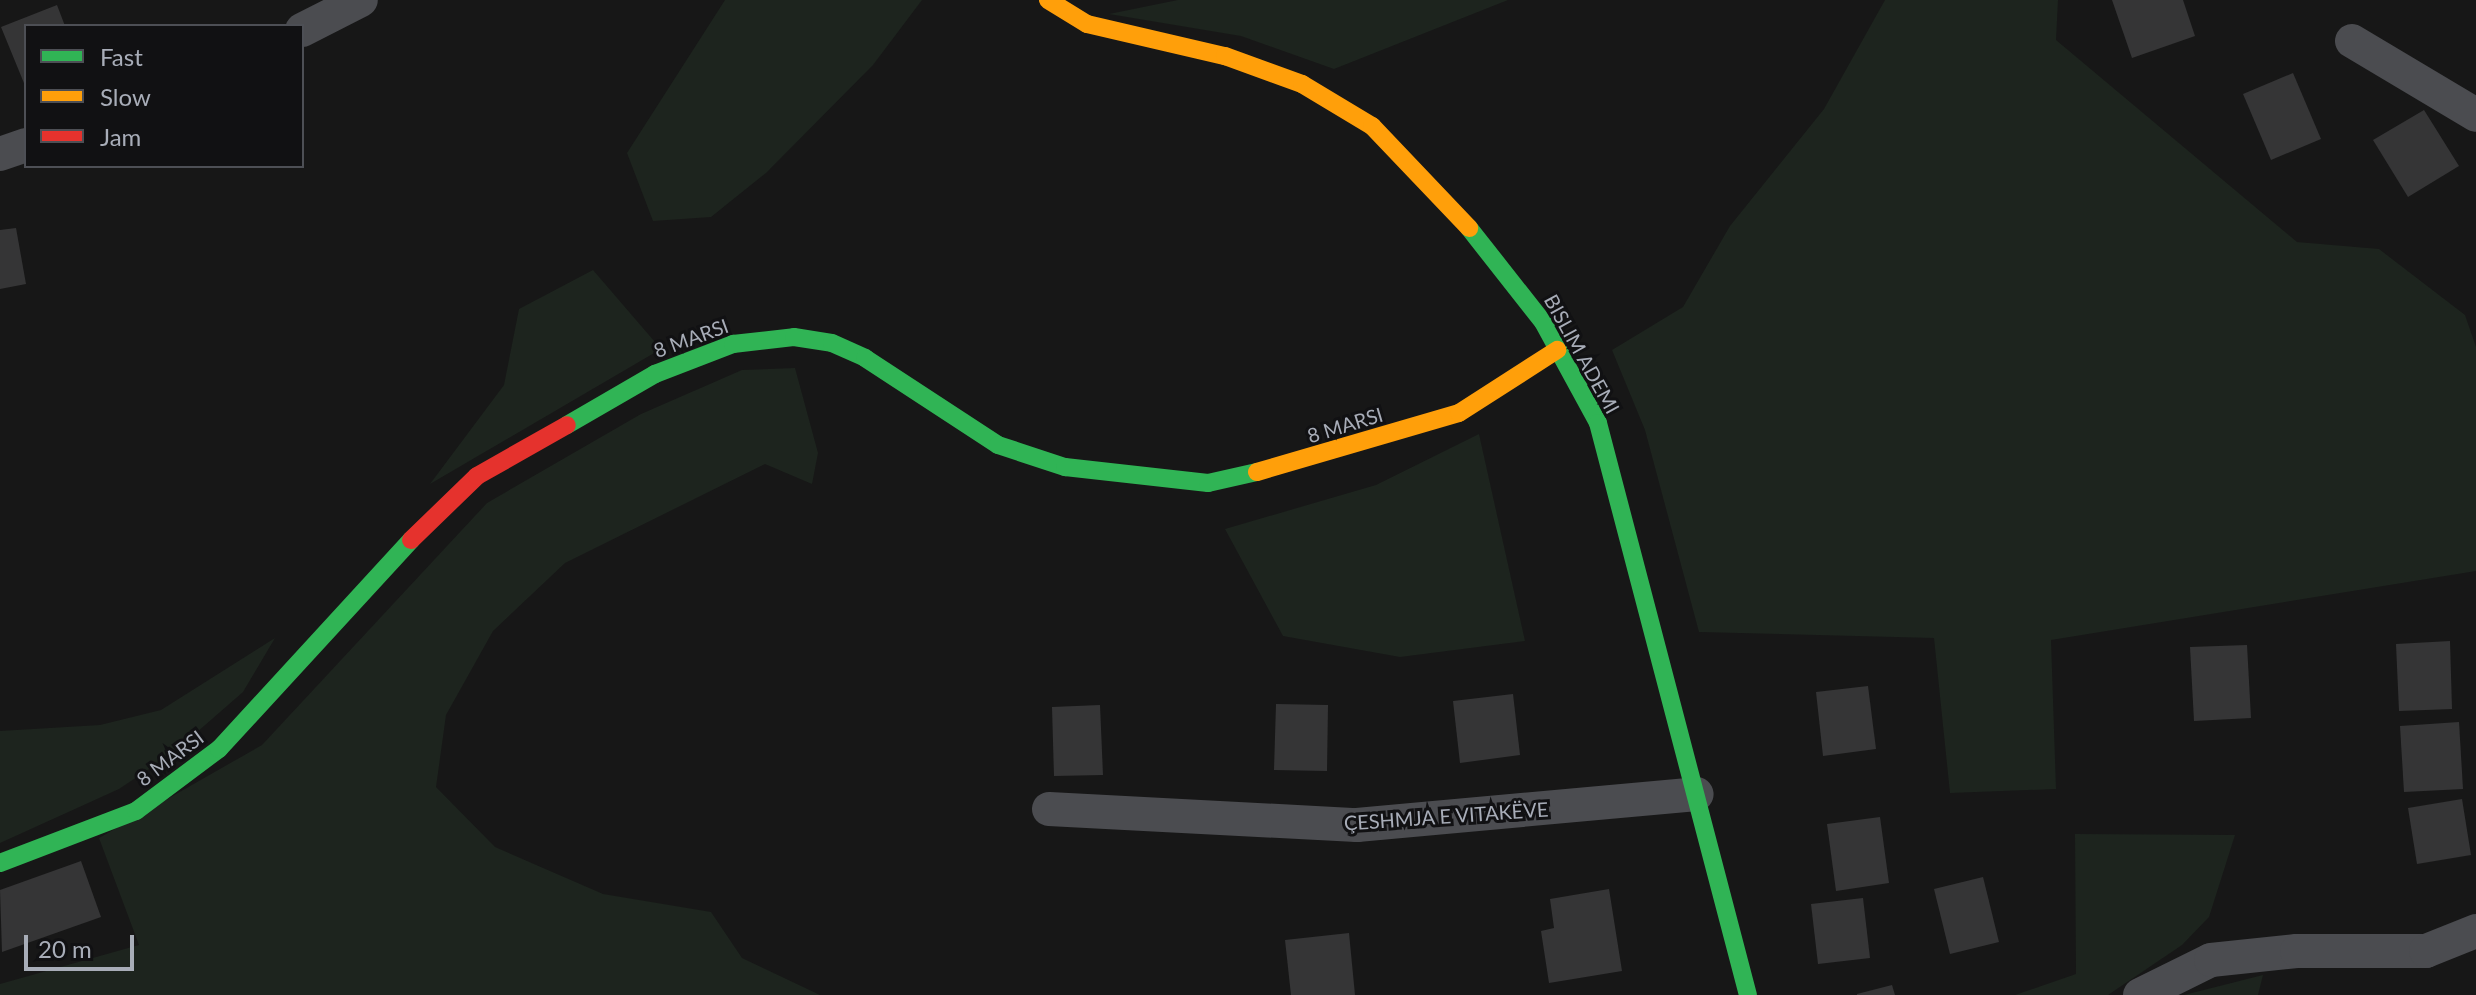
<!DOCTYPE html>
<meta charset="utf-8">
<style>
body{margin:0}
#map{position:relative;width:2476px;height:995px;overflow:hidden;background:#171717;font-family:Lato,sans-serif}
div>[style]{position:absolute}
.green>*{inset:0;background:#1d241e}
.building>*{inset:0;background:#353536}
.street>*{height:34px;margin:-17px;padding:0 17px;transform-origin:17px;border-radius:17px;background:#4b4c50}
.fast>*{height:18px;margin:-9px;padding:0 9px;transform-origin:9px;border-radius:9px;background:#30b455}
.slow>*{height:18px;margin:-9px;padding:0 9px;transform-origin:9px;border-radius:9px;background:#ff9f0a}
.jam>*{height:18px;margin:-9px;padding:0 9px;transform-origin:9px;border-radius:9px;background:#e5322d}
span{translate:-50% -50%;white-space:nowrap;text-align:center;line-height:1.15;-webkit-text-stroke:6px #111113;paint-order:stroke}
.street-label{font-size:20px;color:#a8adb8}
.legend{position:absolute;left:24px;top:24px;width:280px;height:144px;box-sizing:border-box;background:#111113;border:2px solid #4d4f55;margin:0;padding:10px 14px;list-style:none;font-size:24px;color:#a8adb8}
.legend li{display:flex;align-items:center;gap:16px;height:40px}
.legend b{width:40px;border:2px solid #4d4f55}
.scale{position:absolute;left:24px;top:935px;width:110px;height:36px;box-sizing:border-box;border:4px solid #a8adb8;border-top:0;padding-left:10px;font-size:24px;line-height:28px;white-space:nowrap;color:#a8adb8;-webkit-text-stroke:6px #111113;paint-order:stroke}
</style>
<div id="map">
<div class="green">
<i style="clip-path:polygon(725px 0,922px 0,873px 65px,766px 173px,711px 217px,653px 221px,627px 153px)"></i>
<i style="clip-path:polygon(1178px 0,1508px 0,1334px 69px,1241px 36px,1109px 14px)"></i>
<i style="clip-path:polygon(1885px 0,2058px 0,2056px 40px,2297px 242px,2379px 249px,2465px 315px,2476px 347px,2476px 571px,2051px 640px,2056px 789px,1950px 793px,1934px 638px,1699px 632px,1645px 430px,1612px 350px,1683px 307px,1730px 226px,1824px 109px)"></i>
<i style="clip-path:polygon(593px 270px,661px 349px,430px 484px,504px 385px,519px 309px)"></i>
<i style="clip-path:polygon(795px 368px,818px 453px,812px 484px,765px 464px,565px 563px,493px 631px,446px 715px,436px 787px,495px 847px,603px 894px,711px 912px,742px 958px,820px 995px,0 995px,0 984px,139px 945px,99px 838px,262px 745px,487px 503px,641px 414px,742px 370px)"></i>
<i style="clip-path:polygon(1479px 434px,1525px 641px,1400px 657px,1283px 636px,1225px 529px,1376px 485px)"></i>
<i style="clip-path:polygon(275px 638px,243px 692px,173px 753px,119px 789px,0 843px,0 731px,100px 725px,161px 710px)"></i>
<i style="clip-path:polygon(2075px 834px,2235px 835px,2209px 917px,2182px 945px,2108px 995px,2015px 995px,2076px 974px)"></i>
<i style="clip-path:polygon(2263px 975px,2258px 995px,2184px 995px)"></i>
</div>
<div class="building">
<i style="clip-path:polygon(2112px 0,2183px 0,2195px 36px,2132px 58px)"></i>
<i style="clip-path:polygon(57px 5px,65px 26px,26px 26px,26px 88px,1px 27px)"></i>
<i style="clip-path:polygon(2293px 73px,2321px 139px,2271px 160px,2243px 94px)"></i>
<i style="clip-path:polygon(2424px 110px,2459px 166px,2408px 197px,2373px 140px)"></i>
<i style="clip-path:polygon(16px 228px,26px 284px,0 289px,0 230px)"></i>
<i style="clip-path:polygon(2450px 641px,2452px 709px,2399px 711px,2396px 644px)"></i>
<i style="clip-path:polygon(2247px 645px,2251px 718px,2194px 721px,2190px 647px)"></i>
<i style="clip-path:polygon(1868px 686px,1876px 749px,1823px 756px,1816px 692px)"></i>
<i style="clip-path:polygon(1513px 694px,1520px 755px,1460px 763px,1453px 701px)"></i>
<i style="clip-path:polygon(1276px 704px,1328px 705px,1327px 771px,1274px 770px)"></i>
<i style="clip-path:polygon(1100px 705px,1103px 775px,1054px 776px,1052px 707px)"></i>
<i style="clip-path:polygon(2459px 722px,2463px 789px,2404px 792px,2400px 726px)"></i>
<i style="clip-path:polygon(2462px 799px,2471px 855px,2417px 864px,2408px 808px)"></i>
<i style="clip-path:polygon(1880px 817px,1889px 883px,1836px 891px,1827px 824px)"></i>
<i style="clip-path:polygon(81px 861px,101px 917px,2px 952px,0 890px)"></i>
<i style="clip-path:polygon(1983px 877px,1999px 942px,1950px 954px,1934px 889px)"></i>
<i style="clip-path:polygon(1609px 889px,1622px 971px,1549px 983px,1541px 931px,1554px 928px,1550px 899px)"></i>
<i style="clip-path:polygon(1863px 898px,1870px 958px,1818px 964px,1811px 904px)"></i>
<i style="clip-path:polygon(1349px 933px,1355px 995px,1291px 995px,1285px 940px)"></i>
<i style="clip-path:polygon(1892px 985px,1895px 995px,1857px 995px,1857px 994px)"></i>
</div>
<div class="street">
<i style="left:302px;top:30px;width:66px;rotate:-27deg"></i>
<i style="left:2352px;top:41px;width:144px;rotate:30.8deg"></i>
<i style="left:0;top:154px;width:28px;rotate:-19deg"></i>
<i style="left:1049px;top:809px;width:308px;rotate:3deg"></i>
<i style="left:1357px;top:825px;width:341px;rotate:-5.2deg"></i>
<i style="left:2140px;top:995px;width:79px;rotate:-26.2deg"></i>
<i style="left:2211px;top:960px;width:86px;rotate:-6deg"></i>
<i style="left:2297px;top:951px;width:129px"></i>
<i style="left:2426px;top:951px;width:54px;rotate:-21.8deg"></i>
</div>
<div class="fast">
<i style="left:1469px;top:228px;width:120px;rotate:51.8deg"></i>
<i style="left:1543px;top:322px;width:115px;rotate:61.4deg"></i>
<i style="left:1598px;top:423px;width:591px;rotate:75.31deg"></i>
<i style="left:567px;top:425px;width:102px;rotate:-30.1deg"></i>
<i style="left:655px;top:374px;width:84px;rotate:-21deg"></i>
<i style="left:733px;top:344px;width:61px;rotate:-6.5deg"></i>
<i style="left:794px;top:337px;width:38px;rotate:9deg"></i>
<i style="left:832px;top:343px;width:36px;rotate:24deg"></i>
<i style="left:865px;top:358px;width:159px;rotate:33.2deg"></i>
<i style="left:998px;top:445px;width:71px;rotate:18.2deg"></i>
<i style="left:1065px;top:467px;width:144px;rotate:6.4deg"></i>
<i style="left:1208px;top:483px;width:50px;rotate:-12.7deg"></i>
<i style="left:0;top:863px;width:146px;rotate:-20.9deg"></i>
<i style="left:136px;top:811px;width:104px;rotate:-36.8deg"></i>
<i style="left:219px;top:749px;width:284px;rotate:-47.4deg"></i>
</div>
<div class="slow">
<i style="left:1048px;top:0;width:46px;rotate:31.6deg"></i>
<i style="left:1087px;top:24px;width:142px;rotate:13.1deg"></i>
<i style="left:1225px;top:56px;width:82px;rotate:20deg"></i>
<i style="left:1302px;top:84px;width:82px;rotate:31deg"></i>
<i style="left:1372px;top:126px;width:141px;rotate:46.4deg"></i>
<i style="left:1257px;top:472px;width:210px;rotate:-16.3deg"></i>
<i style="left:1459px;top:413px;width:117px;rotate:-32.7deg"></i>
</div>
<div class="jam">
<i style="left:411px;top:540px;width:92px;rotate:-44.1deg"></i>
<i style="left:477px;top:476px;width:103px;rotate:-29.5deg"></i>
</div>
<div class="street-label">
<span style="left:691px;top:338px;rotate:-20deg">8 MARSI</span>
<span style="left:1582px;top:354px;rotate:61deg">BISLIM ADEMI</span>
<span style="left:1345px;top:425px;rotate:-17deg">8 MARSI</span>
<span style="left:170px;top:758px;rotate:-37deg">8 MARSI</span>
<span style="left:1446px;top:816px;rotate:-4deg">ÇESHMJA E VITAKËVE</span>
</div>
<ul class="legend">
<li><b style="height:10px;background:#30b455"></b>Fast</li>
<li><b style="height:10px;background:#ff9f0a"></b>Slow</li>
<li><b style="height:10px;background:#e5322d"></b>Jam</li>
</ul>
<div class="scale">20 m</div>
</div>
